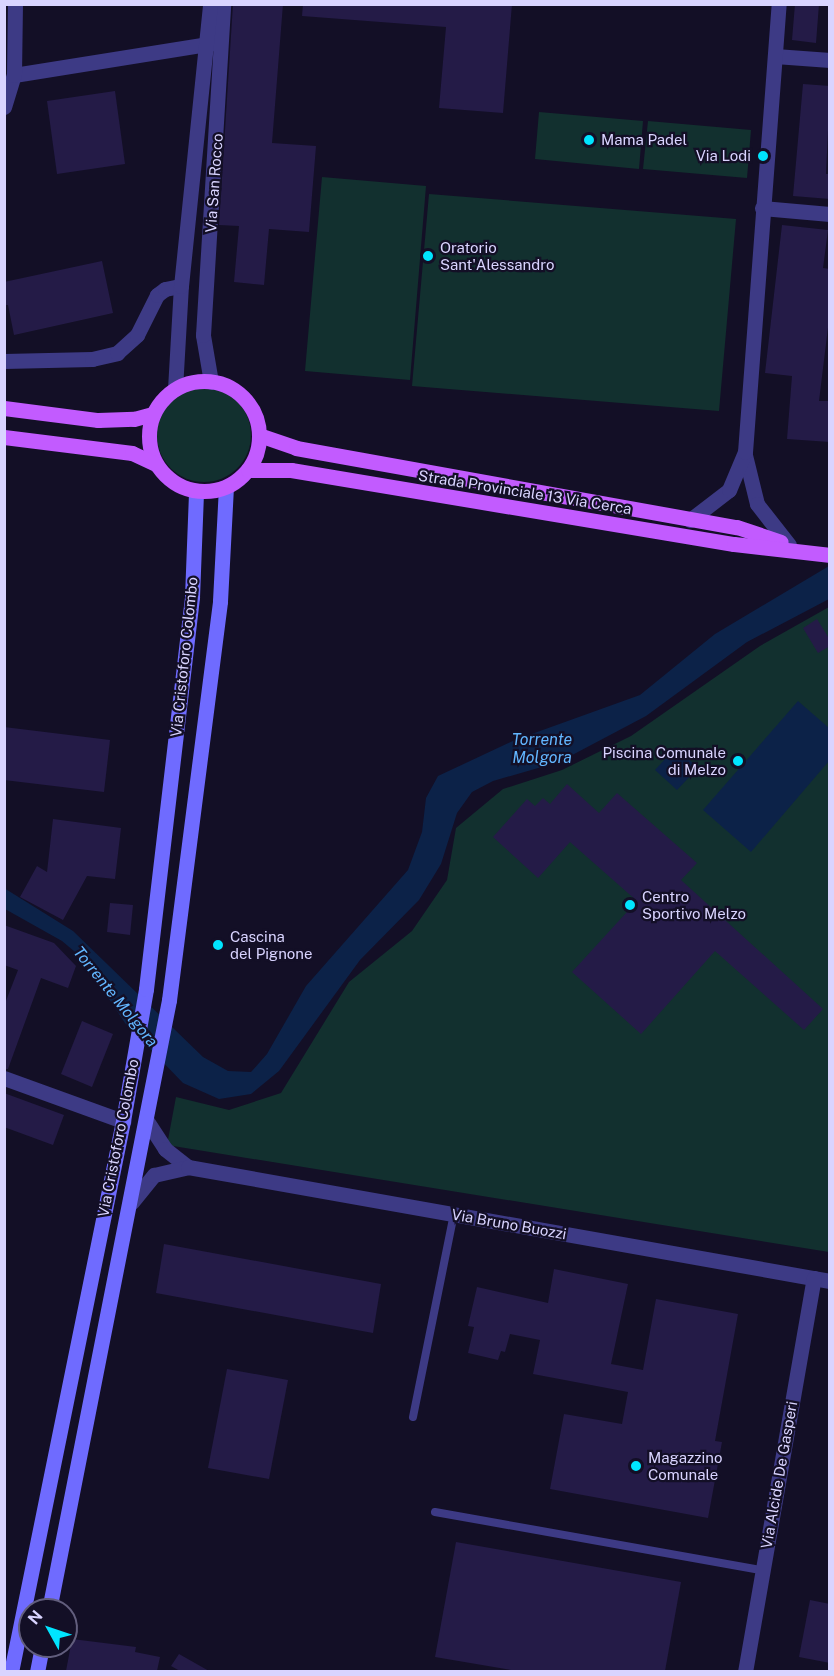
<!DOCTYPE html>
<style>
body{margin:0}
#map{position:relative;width:834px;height:1676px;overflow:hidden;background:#130f26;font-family:"Public Sans",sans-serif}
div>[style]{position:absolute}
.green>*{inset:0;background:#12302f}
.round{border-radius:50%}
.water>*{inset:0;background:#0c2248}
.building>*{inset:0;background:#241b47}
.lane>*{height:8px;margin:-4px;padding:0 4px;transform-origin:4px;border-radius:4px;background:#3d3a85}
.street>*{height:15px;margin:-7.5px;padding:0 7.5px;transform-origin:7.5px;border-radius:7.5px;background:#3d3a85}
.secondary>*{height:15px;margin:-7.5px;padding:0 7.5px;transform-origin:7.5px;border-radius:7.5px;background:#6f6bff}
.primary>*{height:15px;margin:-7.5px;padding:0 7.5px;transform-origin:7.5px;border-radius:7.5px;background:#c25bff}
.primary>.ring{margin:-7.5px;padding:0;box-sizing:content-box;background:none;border:15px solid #c25bff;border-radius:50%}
.dots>*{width:16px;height:16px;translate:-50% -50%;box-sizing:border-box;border:3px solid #130f26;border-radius:50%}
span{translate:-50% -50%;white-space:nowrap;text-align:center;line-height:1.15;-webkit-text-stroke:4.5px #130f26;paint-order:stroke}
.poi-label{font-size:15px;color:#d9d4ff}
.left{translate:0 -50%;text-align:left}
.right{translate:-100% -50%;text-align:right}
.street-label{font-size:15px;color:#d9d4ff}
.water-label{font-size:16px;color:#62b6ff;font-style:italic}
.frame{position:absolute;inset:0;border:6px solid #d9d4ff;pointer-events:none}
.north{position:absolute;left:18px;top:1598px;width:60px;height:60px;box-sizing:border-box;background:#130f26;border:2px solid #625e7d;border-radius:50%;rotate:310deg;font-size:16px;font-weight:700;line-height:24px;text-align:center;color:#d9d4ff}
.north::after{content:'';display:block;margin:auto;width:21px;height:27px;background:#00e5ff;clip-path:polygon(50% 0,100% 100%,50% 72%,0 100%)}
</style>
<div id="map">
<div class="green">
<i style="clip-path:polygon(539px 112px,643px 121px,639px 169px,535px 159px)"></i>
<i style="clip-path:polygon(648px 121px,751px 130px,747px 178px,643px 169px)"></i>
<i style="clip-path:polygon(322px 177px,426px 186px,410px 380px,305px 371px)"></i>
<i style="clip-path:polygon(429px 194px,736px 219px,719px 411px,412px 386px)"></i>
<i class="round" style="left:157px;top:388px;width:94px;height:94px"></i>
<i style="clip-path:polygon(829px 607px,829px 1252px,167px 1145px,176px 1097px,229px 1110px,281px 1093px,349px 982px,412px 931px,447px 880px,456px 828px,503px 789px,562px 770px,631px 736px,760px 646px)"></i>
</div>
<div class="water">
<i style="clip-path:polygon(829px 566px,829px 599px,747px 642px,646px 716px,559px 762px,493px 781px,472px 792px,457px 813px,441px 864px,419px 900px,360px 960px,279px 1071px,251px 1094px,219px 1099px,183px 1083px,125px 1023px,81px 957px,62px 941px,5px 909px,4px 888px,73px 931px,203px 1057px,228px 1071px,251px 1072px,267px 1054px,306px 986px,408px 870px,422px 832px,426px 798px,438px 776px,515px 740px,640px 695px,715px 634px)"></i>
<i style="clip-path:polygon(798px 701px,829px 728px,829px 761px,751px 852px,703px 810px)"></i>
<i style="clip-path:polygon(676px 747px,698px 768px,677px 790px,655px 770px)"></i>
</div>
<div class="building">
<i style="clip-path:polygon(233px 4px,283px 4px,272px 143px,316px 146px,309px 232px,269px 229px,264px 285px,234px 282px,239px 226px,219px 225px)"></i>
<i style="clip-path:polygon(303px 4px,512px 4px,503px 113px,439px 108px,446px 27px,302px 16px)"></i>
<i style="clip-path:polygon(795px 4px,819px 4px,816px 43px,792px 40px)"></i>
<i style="clip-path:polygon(803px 84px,830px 86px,826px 174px,830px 174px,830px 199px,793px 196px)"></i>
<i style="clip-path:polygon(115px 91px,125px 164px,57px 174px,47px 101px)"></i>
<i style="clip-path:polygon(782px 225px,828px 230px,823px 268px,830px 269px,830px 311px,819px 401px,830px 401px,830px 442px,787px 439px,792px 376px,765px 373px)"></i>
<i style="clip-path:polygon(102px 261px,113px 313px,14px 335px,8px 305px,4px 305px,4px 282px)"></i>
<i style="clip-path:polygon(817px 619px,830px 640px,830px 646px,818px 653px,803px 628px)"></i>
<i style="clip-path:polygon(4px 727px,110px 740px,104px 792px,4px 780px)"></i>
<i style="clip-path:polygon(567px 784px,599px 813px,617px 793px,697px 863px,681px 880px,823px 1009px,804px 1030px,715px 951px,641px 1034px,572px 972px,637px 901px,570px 842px,538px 878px,493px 837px,527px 799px,535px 806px,543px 798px,550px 804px)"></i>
<i style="clip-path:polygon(53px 819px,121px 828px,115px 879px,87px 876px,63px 920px,20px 897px,37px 866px,47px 872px)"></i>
<i style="clip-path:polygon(110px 903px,133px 905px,130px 935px,107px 932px)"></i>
<i style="clip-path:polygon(4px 925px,54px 943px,76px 966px,68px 988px,41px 978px,8px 1069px,4px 1069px,4px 1006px,18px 970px,4px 965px)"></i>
<i style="clip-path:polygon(82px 1021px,113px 1034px,92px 1087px,61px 1074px)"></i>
<i style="clip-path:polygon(4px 1093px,64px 1115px,53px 1145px,4px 1127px)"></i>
<i style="clip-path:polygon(164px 1244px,381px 1284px,373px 1333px,156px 1293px)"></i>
<i style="clip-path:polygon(554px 1269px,628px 1284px,611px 1364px,643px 1370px,656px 1299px,738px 1314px,715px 1441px,722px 1442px,708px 1518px,550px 1489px,564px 1414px,622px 1424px,628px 1392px,533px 1374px,540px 1340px,510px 1334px,505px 1352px,501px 1351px,498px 1360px,468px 1353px,474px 1327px,468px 1326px,477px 1287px,548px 1303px)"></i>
<i style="clip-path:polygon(227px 1369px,288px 1380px,269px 1479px,208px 1468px)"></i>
<i style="clip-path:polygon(456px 1542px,681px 1582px,665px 1671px,517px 1671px,435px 1657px)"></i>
<i style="clip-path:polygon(810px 1600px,830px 1604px,830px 1663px,799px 1657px)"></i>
<i style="clip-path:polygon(72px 1639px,136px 1647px,135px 1652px,160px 1657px,157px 1671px,66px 1671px)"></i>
<i style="clip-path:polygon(179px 1654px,209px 1671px,180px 1671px,171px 1666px)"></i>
</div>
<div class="lane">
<i style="left:413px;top:1417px;width:207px;rotate:-78.6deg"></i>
<i style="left:435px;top:1512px;width:332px;rotate:10.1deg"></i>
</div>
<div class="street">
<i style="left:775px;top:56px;width:55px;rotate:4.2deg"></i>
<i style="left:14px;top:75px;width:203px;rotate:-9.1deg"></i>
<i style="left:4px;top:107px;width:34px;rotate:-73deg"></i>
<i style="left:14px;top:75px;width:71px;rotate:-89.2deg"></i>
<i style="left:762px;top:208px;width:68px;rotate:5deg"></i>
<i style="left:4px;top:361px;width:88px;rotate:-1.3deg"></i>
<i style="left:92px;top:359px;width:26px;rotate:-13deg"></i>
<i style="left:117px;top:353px;width:27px;rotate:-42deg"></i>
<i style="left:137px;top:335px;width:45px;rotate:-63.4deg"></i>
<i style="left:157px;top:295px;width:10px;rotate:-37deg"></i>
<i style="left:165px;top:289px;width:16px;rotate:-11deg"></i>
<i style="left:211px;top:382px;width:48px;rotate:-99.7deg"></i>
<i style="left:203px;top:335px;width:332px;rotate:-86.5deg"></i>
<i style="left:175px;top:389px;width:103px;rotate:-86.7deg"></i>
<i style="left:181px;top:286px;width:283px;rotate:-84.1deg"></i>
<i style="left:745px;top:455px;width:50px;rotate:76.2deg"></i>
<i style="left:757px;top:504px;width:52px;rotate:52deg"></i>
<i style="left:690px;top:520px;width:49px;rotate:-37.6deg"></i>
<i style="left:729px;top:490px;width:41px;rotate:-67.2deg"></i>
<i style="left:745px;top:452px;width:449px;rotate:-85.7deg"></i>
<i style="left:4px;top:1078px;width:127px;rotate:19.9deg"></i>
<i style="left:147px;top:1121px;width:33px;rotate:57deg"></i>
<i style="left:165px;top:1149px;width:29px;rotate:38deg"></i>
<i style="left:132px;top:1202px;width:35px;rotate:-51deg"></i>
<i style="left:154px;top:1175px;width:35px;rotate:-13deg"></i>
<i style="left:188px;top:1167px;width:652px;rotate:10.07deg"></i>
<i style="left:745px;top:1672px;width:400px;rotate:-80.1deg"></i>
</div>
<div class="secondary">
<i style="left:49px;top:1610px;width:622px;rotate:-78.87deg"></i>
<i style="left:169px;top:1000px;width:402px;rotate:-82.7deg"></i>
<i style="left:220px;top:601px;width:114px;rotate:-87deg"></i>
<i style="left:11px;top:1672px;width:562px;rotate:-78.51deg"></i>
<i style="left:123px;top:1121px;width:134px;rotate:-80.1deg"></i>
<i style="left:146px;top:989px;width:395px;rotate:-83.3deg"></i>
<i style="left:192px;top:597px;width:106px;rotate:-87.8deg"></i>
<i style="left:37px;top:1672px;width:26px;rotate:-79deg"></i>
</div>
<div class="primary">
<i class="ring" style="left:149px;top:381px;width:95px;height:95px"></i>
<i style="left:4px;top:408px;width:95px;rotate:7.3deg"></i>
<i style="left:98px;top:420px;width:36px;rotate:-2deg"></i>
<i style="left:134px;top:419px;width:20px;rotate:-15deg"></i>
<i style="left:259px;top:435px;width:39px;rotate:19deg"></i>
<i style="left:296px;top:448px;width:448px;rotate:10.2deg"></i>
<i style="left:737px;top:527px;width:46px;rotate:18.8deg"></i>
<i style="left:4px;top:437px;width:129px;rotate:7.1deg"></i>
<i style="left:132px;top:453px;width:26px;rotate:25deg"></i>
<i style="left:248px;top:470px;width:43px"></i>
<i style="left:291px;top:470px;width:449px;rotate:9.5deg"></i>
<i style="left:734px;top:544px;width:97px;rotate:6.5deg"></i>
</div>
<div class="dots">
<i style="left:589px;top:140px;background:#00e5ff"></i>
<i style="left:763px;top:156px;background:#00e5ff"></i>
<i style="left:428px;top:256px;background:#00e5ff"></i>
<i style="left:738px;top:761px;background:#00e5ff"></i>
<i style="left:630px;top:905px;background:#00e5ff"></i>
<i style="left:218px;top:945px;background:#00e5ff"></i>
<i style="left:636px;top:1466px;background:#00e5ff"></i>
</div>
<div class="poi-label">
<span class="left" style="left:601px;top:140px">Mama Padel</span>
<span class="right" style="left:751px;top:156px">Via Lodi</span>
<span class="left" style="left:440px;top:256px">Oratorio<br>Sant'Alessandro</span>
<span class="right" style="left:726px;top:761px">Piscina Comunale<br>di Melzo</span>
<span class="left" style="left:642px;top:905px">Centro<br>Sportivo Melzo</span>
<span class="left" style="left:230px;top:945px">Cascina<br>del Pignone</span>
<span class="left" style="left:648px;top:1466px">Magazzino<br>Comunale</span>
</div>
<div class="street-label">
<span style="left:214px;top:183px;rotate:-86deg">Via San Rocco</span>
<span style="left:525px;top:492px;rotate:9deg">Strada Provinciale 13 Via Cerca</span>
<span style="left:184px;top:657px;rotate:-84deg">Via Cristoforo Colombo</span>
<span style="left:118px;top:1138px;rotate:-79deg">Via Cristoforo Colombo</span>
<span style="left:509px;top:1224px;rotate:10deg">Via Bruno Buozzi</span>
<span style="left:779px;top:1475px;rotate:-80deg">Via Alcide De Gasperi</span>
</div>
<div class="water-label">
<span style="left:542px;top:749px">Torrente<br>Molgora</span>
<span style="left:115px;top:997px;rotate:51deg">Torrente Molgora</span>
</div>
<div class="frame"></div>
<div class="north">N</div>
</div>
